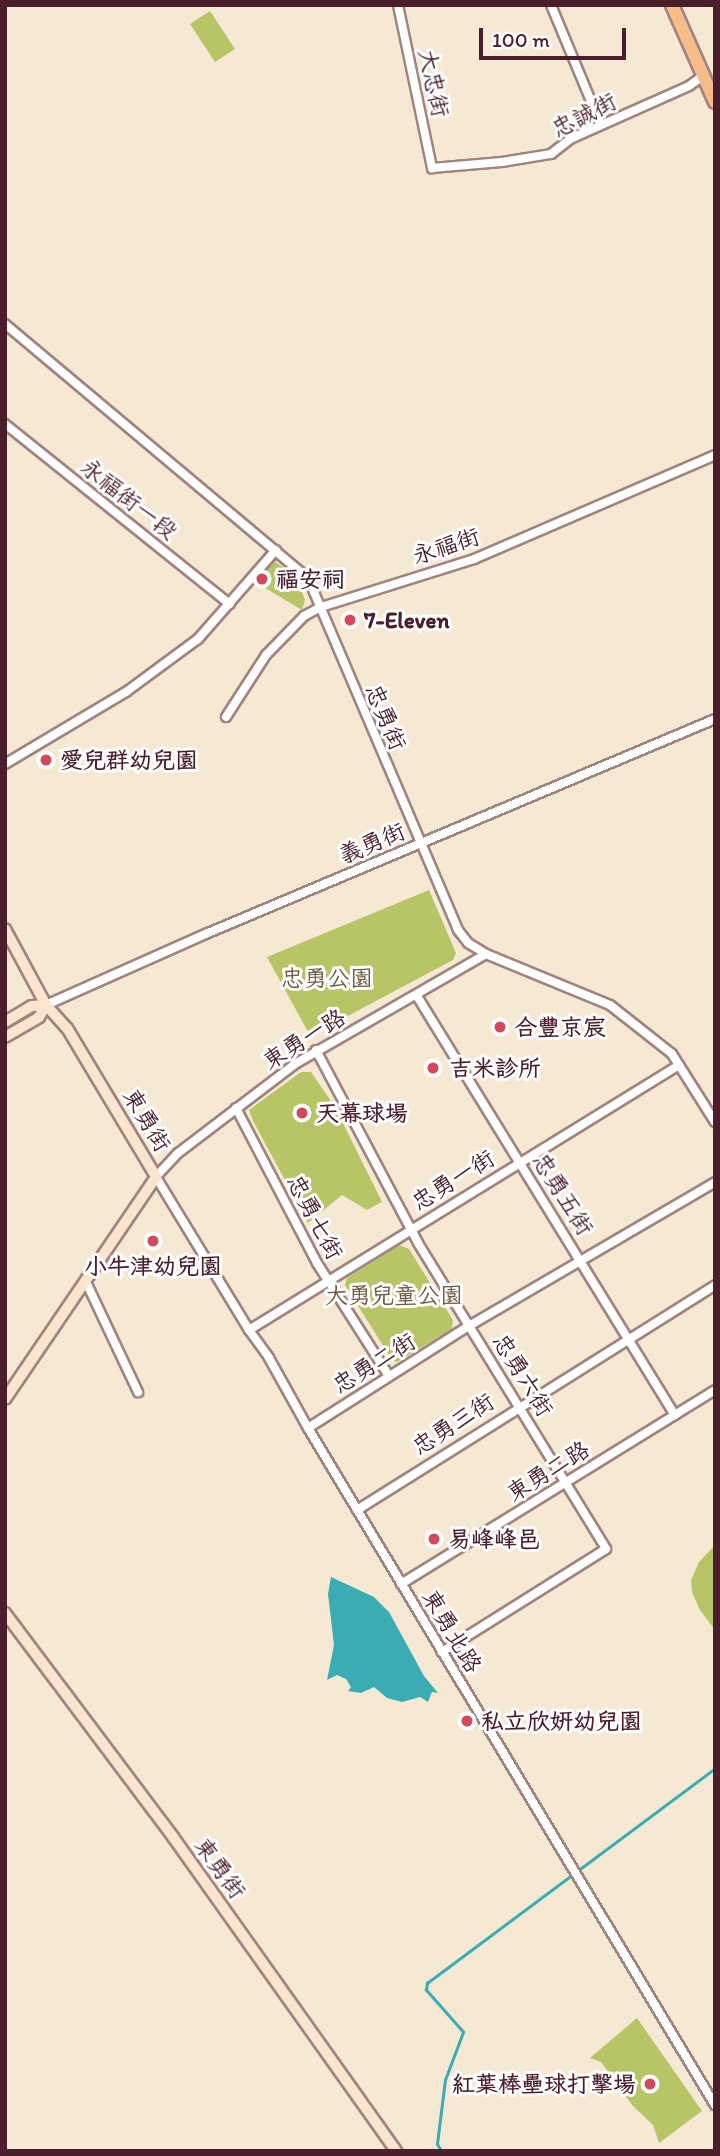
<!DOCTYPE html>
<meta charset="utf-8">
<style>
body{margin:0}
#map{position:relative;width:720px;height:2156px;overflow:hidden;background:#f6e9d4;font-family:Itim,"LXGW WenKai TC",sans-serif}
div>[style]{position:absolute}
.green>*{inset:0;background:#b8c567}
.water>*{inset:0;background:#3bacb4}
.stream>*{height:2.5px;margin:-1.25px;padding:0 1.25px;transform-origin:1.25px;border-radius:1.25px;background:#3bacb4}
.roads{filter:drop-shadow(2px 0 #a08480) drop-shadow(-2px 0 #a08480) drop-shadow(0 2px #a08480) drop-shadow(0 -2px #a08480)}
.street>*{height:8px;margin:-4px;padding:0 4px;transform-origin:4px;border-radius:4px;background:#fff}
.secondary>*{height:10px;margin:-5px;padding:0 5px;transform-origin:5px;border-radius:5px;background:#fce5cf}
.primary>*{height:12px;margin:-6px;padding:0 6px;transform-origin:6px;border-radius:6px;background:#f7bd88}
.dots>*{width:19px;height:19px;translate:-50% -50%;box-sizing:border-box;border:4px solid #fff;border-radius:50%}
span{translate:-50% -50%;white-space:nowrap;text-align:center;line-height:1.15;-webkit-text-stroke:6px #fff;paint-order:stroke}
.street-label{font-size:23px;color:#4a1f2b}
.poi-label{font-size:23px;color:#4a1f2b;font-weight:700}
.left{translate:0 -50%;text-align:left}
.right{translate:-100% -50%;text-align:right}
.park-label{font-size:23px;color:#705940}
.frame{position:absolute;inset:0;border:7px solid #4a1f2b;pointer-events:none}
.scale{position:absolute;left:479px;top:28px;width:147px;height:32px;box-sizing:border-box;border:4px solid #4a1f2b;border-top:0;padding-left:9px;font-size:21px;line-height:24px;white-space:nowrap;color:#4a1f2b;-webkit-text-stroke:5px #fff;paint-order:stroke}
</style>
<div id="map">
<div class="green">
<i style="clip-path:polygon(210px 11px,235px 49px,215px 62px,190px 24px)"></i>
<i style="clip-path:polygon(271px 559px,296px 576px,305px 600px,302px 610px,252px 580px)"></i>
<i style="clip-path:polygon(429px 890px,456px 953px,453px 960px,314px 1034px,307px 1030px,267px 957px)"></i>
<i style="clip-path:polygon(301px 1072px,311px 1072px,335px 1107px,382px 1202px,367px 1210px,342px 1195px,308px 1223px,253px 1121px,249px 1110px)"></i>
<i style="clip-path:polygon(399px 1245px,409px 1249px,453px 1320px,452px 1329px,397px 1362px,392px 1360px,345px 1285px,347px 1278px)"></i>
<i style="clip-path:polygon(715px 1545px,713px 1586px,715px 1630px,700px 1610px,692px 1592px,691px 1580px,699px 1562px)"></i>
<i style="clip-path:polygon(637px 2018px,702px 2111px,659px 2143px,653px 2125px,633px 2106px,601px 2062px,590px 2058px)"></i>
</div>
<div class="water">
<i style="clip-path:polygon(331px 1577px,374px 1597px,389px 1612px,424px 1676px,438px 1693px,432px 1692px,428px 1702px,420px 1697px,402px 1702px,387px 1698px,374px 1687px,361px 1693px,348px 1691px,351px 1687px,346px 1679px,337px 1675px,327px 1680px,334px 1645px,328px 1594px)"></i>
</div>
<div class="stream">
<i style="left:441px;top:2151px;width:8px;rotate:-120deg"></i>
<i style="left:437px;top:2144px;width:64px;rotate:-82.9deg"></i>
<i style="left:445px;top:2080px;width:51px;rotate:-69.4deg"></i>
<i style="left:463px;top:2032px;width:56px;rotate:-131.4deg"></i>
<i style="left:426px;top:1990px;width:7px;rotate:-82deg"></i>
<i style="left:427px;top:1983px;width:359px;rotate:-36.7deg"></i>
</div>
<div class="roads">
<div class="street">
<i style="left:398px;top:5px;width:167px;rotate:78.2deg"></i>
<i style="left:432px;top:168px;width:70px;rotate:-4.9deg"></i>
<i style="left:502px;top:162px;width:50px;rotate:-9.3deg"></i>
<i style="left:551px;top:154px;width:24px;rotate:-38deg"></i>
<i style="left:570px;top:139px;width:130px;rotate:-24deg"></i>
<i style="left:689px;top:86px;width:17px;rotate:-36deg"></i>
<i style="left:551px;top:5px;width:130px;rotate:67.4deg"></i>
<i style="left:5px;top:324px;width:395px;rotate:40deg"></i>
<i style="left:308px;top:578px;width:383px;rotate:66.9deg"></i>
<i style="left:458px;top:930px;width:16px;rotate:52deg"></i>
<i style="left:468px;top:943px;width:21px;rotate:31deg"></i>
<i style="left:486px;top:954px;width:134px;rotate:22.4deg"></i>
<i style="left:610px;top:1005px;width:79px;rotate:38.3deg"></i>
<i style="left:672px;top:1054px;width:80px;rotate:57.7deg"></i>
<i style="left:5px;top:424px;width:288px;rotate:38.7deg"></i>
<i style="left:226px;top:717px;width:74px;rotate:-57.2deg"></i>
<i style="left:266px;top:655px;width:54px;rotate:-45.7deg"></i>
<i style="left:304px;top:616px;width:19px;rotate:-28deg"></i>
<i style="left:321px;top:607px;width:160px;rotate:-17.4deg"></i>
<i style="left:474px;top:559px;width:262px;rotate:-23.3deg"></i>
<i style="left:5px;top:764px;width:141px;rotate:-30.8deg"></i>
<i style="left:126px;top:692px;width:89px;rotate:-36.4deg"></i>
<i style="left:198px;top:639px;width:118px;rotate:-48.8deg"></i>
<i style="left:486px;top:954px;width:220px;rotate:150.1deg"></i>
<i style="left:295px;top:1064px;width:147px;rotate:142.7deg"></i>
<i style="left:178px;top:1153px;width:33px;rotate:133deg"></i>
<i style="left:156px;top:1177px;width:179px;rotate:58.7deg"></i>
<i style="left:249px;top:1330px;width:34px;rotate:54deg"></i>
<i style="left:269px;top:1358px;width:80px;rotate:60.9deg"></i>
<i style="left:308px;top:1428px;width:790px;rotate:58.99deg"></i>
<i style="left:417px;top:996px;width:492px;rotate:58.4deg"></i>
<i style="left:46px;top:1005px;width:177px;rotate:-24deg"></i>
<i style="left:208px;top:933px;width:550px;rotate:-22.88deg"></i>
<i style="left:316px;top:1050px;width:218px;rotate:62.1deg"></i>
<i style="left:418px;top:1243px;width:359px;rotate:58.4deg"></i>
<i style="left:606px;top:1549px;width:194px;rotate:147.9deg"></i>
<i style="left:236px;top:1108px;width:175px;rotate:62.4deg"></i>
<i style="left:317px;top:1263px;width:134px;rotate:57.5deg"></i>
<i style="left:86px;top:1282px;width:122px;rotate:64.7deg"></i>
<i style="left:249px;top:1330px;width:505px;rotate:-31.64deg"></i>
<i style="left:308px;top:1428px;width:191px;rotate:-32.4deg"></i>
<i style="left:469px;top:1326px;width:285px;rotate:-30.3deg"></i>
<i style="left:357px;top:1510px;width:423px;rotate:-32.1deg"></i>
<i style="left:401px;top:1584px;width:369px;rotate:-31.7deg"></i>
</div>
<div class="secondary">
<i style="left:5px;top:929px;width:86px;rotate:61.7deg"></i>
<i style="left:46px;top:1005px;width:31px;rotate:48deg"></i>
<i style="left:67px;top:1028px;width:174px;rotate:59.1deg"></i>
<i style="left:156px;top:1177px;width:268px;rotate:124.2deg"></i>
<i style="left:5px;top:1022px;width:31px;rotate:-31deg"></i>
<i style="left:32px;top:1006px;width:14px;rotate:-4deg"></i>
<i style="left:5px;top:1037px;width:39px;rotate:-30deg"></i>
<i style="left:39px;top:1017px;width:14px;rotate:-60deg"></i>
<i style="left:5px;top:1613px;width:280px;rotate:53.1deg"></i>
<i style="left:173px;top:1837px;width:385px;rotate:54.6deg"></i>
</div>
<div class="primary">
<i style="left:672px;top:5px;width:106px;rotate:66.1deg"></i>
</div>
</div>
<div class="dots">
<i style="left:262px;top:579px;background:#d1495b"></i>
<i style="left:350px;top:620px;background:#d1495b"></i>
<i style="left:46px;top:760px;background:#d1495b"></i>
<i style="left:500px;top:1027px;background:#d1495b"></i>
<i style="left:433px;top:1068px;background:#d1495b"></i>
<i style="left:302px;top:1113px;background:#d1495b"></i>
<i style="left:153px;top:1241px;background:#d1495b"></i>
<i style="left:434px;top:1539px;background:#d1495b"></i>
<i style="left:467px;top:1721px;background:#d1495b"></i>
<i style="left:650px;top:2084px;background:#d1495b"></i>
</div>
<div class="street-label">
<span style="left:434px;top:83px;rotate:78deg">大忠街</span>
<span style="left:584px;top:115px;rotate:-27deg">忠誠街</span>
<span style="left:129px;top:499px;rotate:38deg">永福街一段</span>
<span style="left:446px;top:546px;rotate:-18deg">永福街</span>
<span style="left:386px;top:717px;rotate:67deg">忠勇街</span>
<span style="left:372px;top:843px;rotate:-23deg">義勇街</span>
<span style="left:304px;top:1039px;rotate:-32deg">東勇一路</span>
<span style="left:147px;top:1120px;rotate:59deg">東勇街</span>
<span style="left:453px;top:1180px;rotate:-32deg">忠勇一街</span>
<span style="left:563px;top:1194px;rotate:58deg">忠勇五街</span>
<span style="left:315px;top:1217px;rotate:62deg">忠勇七街</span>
<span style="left:374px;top:1363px;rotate:-32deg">忠勇二街</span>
<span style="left:523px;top:1375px;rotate:58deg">忠勇六街</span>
<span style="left:453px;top:1424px;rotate:-33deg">忠勇三街</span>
<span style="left:548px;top:1471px;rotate:-32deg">東勇二路</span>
<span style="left:452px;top:1631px;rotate:59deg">東勇北路</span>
<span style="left:220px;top:1868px;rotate:54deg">東勇街</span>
</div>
<div class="poi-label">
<span class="left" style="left:276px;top:579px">福安祠</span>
<span class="left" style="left:364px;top:620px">7-Eleven</span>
<span class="left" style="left:60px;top:760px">愛兒群幼兒園</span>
<span class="left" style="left:514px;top:1027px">合豐京宸</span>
<span class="left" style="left:449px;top:1068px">吉米診所</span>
<span class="left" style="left:316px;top:1113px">天幕球場</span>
<span style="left:153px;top:1266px">小牛津幼兒園</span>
<span class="left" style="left:448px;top:1539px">易峰峰邑</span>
<span class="left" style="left:481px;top:1721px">私立欣妍幼兒園</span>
<span class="right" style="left:636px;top:2084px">紅葉棒壘球打擊場</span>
</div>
<div class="park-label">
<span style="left:327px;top:978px">忠勇公園</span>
<span style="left:394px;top:1295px">大勇兒童公園</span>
</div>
<div class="frame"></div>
<div class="scale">100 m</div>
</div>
